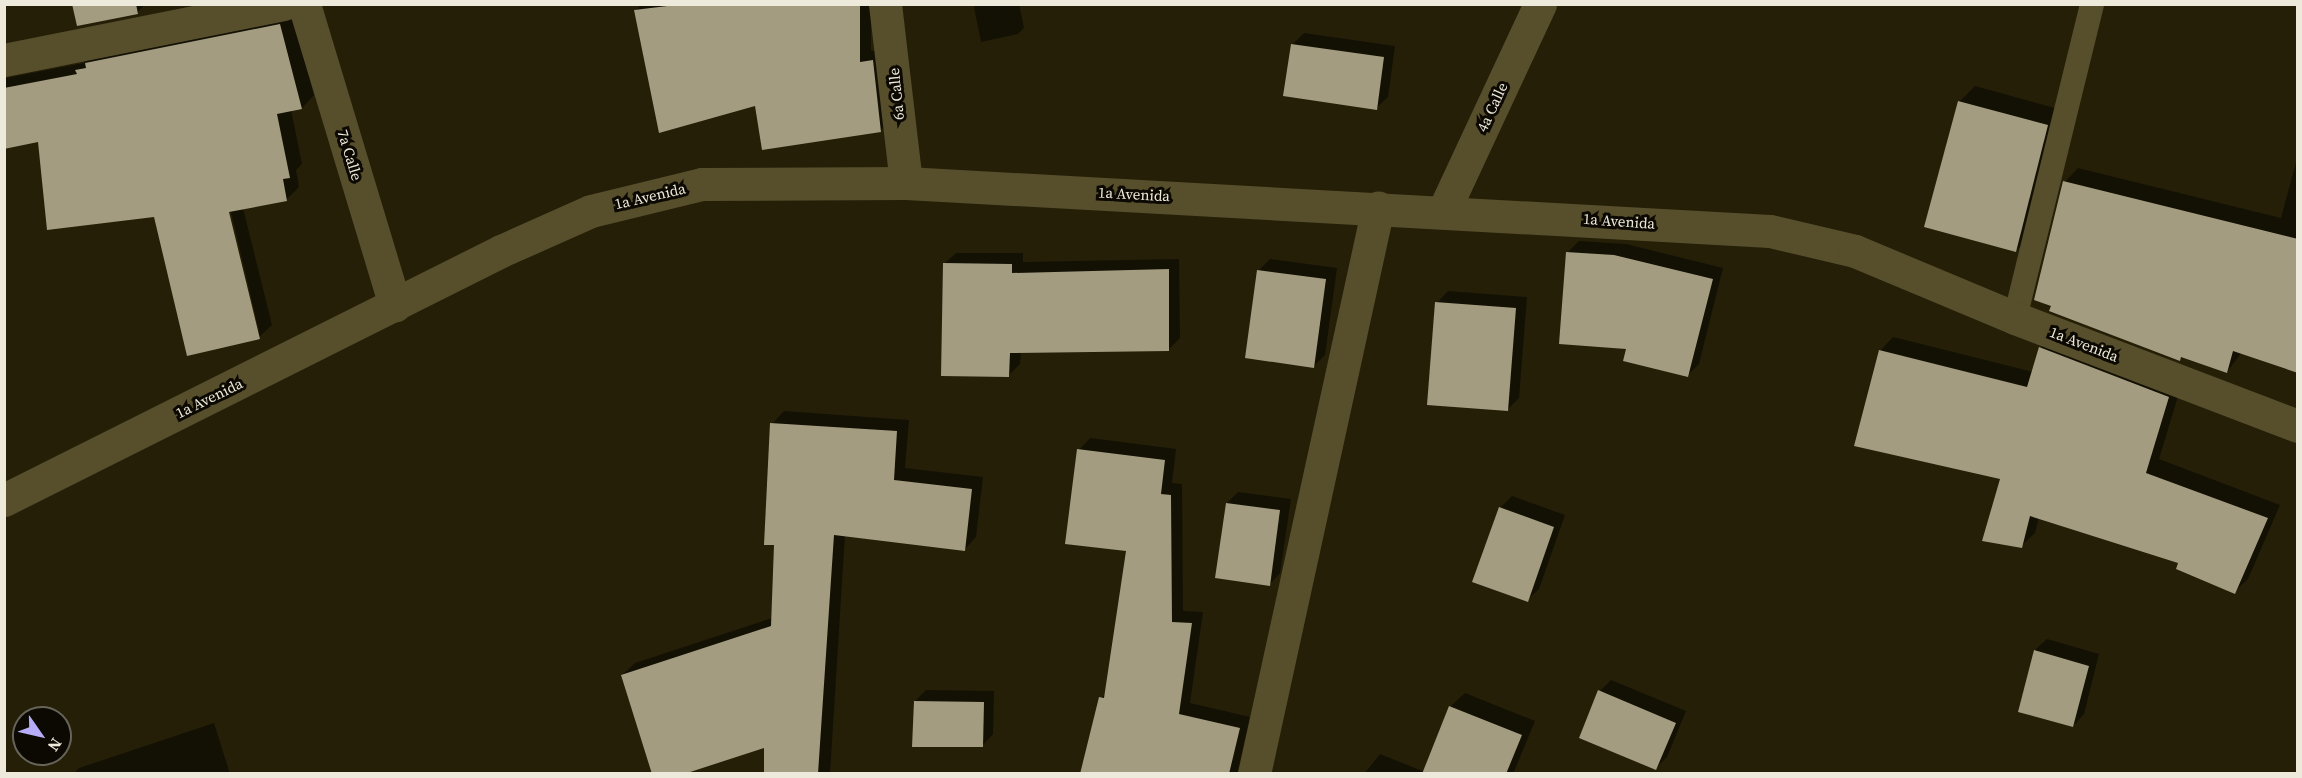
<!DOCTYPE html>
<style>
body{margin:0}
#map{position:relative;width:2302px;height:778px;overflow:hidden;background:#251f08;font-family:"Source Serif 4",serif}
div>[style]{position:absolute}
.shadow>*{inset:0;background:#0007}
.building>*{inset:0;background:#a39c81}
.lane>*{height:24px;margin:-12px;padding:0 12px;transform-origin:12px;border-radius:12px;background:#574e2c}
.street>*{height:33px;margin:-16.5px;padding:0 16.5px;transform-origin:16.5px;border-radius:16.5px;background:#574e2c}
span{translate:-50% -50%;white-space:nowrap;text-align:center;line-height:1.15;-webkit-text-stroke:6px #0c0902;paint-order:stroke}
.street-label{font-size:15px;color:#edeadb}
.frame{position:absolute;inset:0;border:6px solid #edeadb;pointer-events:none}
.north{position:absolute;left:12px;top:706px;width:60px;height:60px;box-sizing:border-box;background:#0c0902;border:2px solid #666359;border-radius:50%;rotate:124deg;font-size:16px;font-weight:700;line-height:24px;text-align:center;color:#edeadb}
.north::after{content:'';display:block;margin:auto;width:21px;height:27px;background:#b6acf8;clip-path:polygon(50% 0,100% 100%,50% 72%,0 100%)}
</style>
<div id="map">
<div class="shadow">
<i style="clip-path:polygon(74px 4px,145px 4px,137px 13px)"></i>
<i style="clip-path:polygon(642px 4px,871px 4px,871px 51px,884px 49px,892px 119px,880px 131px,757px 105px,636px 10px)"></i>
<i style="clip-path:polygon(977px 4px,1019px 4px,1024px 28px,1018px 34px,981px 42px,974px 7px)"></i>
<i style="clip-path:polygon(evenodd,292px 12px,314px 95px,302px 108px,291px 110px,302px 164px,296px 170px,299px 187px,286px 200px,243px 208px,272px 325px,259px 337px,155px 215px,39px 140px,4px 147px,4px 73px,6px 78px,84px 63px,89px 58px,292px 12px,229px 204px,259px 331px,256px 331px,226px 205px,229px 204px)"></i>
<i style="clip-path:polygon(1304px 33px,1395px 46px,1388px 97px,1376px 108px,1293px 44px)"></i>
<i style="clip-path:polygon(1975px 86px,2062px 110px,2031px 235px,2016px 251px,1959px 102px)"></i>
<i style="clip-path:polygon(2298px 155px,2298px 371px,2242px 352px,2227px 372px,2182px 356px,2179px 359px,2065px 182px,2078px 168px,2281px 218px)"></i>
<i style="clip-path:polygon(1579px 241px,1626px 244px,1723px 268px,1699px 364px,1688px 375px,1628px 347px,1567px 253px)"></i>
<i style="clip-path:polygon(956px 253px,1023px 253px,1023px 262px,1179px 259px,1180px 338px,1169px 349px,1021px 352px,1020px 364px,1009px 375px,944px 264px)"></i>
<i style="clip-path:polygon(1270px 259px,1337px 268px,1325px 355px,1314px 366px,1258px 271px)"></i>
<i style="clip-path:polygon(1448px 291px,1527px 297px,1519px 398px,1507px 410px,1437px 303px)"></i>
<i style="clip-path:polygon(2054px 334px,2182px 383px,2159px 459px,2280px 505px,2248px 579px,2234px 592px,2180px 562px,2039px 517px,2035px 533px,2021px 546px,2002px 477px,1880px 351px,1893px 337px,2033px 372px,2040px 348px)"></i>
<i style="clip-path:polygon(784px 411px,909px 420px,905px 468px,983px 477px,976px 537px,964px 550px,845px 535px,830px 774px,765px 774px,766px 746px,622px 675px,635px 663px,772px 618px,776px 544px,772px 424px)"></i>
<i style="clip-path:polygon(1090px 438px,1176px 449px,1172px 483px,1182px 484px,1183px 611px,1203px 612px,1190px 703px,1250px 717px,1237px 774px,1082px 774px,1101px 698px,1107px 692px,1127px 550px,1079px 450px)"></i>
<i style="clip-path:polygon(1238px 492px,1291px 499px,1280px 573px,1269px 585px,1227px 503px)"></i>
<i style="clip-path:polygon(1512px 496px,1565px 515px,1539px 589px,1527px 600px,1500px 508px)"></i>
<i style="clip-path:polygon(2047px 639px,2099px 654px,2084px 714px,2073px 726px,2035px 650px)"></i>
<i style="clip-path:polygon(1611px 680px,1686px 711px,1667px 757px,1656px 768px,1600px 691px)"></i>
<i style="clip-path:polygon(926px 690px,994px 691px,993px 734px,982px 746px,915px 701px)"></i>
<i style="clip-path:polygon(1465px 693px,1535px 721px,1513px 774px,1364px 774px,1380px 754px,1425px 772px,1450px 707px)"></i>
<i style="clip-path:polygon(214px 723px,230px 774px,73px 774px,79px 768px)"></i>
</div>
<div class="building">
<i style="clip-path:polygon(72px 4px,136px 4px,138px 14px,77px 26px)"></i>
<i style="clip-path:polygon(684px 4px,860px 4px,860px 62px,873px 60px,881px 132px,762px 150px,755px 106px,659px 133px,634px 10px)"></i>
<i style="clip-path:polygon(280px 24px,302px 109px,277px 114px,290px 178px,283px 179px,287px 201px,229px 212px,260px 339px,187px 356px,154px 217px,47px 230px,38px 142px,4px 149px,4px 88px,77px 74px,75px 70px,86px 68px,85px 63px)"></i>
<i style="clip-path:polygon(1291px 44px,1384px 57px,1377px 110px,1283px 96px)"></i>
<i style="clip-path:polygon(1958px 101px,2048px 125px,2016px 252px,1924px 227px)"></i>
<i style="clip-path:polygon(2063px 181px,2298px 239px,2298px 373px,2233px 351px,2227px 373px,2181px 357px,2180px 361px,2049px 311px,2051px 306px,2034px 300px)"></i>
<i style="clip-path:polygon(1566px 252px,1614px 255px,1713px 279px,1688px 377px,1623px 361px,1626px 349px,1559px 344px)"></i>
<i style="clip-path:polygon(943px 263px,1012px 264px,1012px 273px,1169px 269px,1169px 351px,1010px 353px,1009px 377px,941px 376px)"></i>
<i style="clip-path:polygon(1257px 270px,1326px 279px,1314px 368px,1245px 358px)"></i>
<i style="clip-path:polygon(1435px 302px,1516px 308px,1508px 411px,1427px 405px)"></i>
<i style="clip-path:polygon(2039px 347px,2169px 397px,2146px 473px,2268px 518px,2235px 594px,2176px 569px,2178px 563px,2030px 516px,2022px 548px,1982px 541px,2000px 479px,1854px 446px,1879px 350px,2027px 387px)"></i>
<i style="clip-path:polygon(770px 423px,897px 431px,894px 480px,972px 489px,965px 551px,834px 535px,818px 774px,764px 774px,764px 748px,684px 774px,652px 774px,621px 675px,771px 626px,774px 545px,764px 545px)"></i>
<i style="clip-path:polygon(1077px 449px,1165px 460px,1161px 494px,1171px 495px,1172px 622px,1192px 623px,1179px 714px,1240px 728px,1229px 774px,1080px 774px,1099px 697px,1104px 698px,1126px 551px,1065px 544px)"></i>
<i style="clip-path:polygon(1226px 503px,1280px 510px,1270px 586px,1215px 578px)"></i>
<i style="clip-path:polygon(1499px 507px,1554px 527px,1528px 602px,1472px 582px)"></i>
<i style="clip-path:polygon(2034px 650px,2089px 666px,2073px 727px,2018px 712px)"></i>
<i style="clip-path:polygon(1598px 690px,1676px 723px,1656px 770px,1579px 738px)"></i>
<i style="clip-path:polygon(914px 701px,984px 702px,983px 747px,912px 747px)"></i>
<i style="clip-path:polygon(1449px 706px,1522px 735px,1506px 774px,1422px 774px)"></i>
</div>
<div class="lane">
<i style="left:2015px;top:318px;width:323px;rotate:-76.2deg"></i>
</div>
<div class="street">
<i style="left:304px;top:4px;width:315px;rotate:73.2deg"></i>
<i style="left:885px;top:4px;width:180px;rotate:83.3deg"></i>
<i style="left:4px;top:60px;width:285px;rotate:-11.3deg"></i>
<i style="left:1444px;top:210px;width:227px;rotate:-65deg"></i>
<i style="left:4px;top:500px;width:556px;rotate:-26.61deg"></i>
<i style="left:501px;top:251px;width:98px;rotate:-24deg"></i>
<i style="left:591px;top:211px;width:114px;rotate:-13.7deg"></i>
<i style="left:702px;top:184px;width:204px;rotate:-0.3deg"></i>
<i style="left:906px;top:183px;width:865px;rotate:3.18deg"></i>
<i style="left:1770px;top:231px;width:87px;rotate:13.2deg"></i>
<i style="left:1855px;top:251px;width:173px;rotate:22.7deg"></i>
<i style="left:2015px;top:318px;width:303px;rotate:20.9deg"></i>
<i style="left:1254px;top:774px;width:580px;rotate:-77.66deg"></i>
</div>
<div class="street-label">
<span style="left:896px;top:94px;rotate:-96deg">6a Calle</span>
<span style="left:1492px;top:107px;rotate:-65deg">4a Calle</span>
<span style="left:350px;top:155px;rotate:73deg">7a Calle</span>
<span style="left:1134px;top:194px;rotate:3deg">1a Avenida</span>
<span style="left:650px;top:196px;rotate:-13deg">1a Avenida</span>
<span style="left:1619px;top:221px;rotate:4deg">1a Avenida</span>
<span style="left:2084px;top:344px;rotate:21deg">1a Avenida</span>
<span style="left:209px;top:398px;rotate:-26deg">1a Avenida</span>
</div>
<div class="frame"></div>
<div class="north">N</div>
</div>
